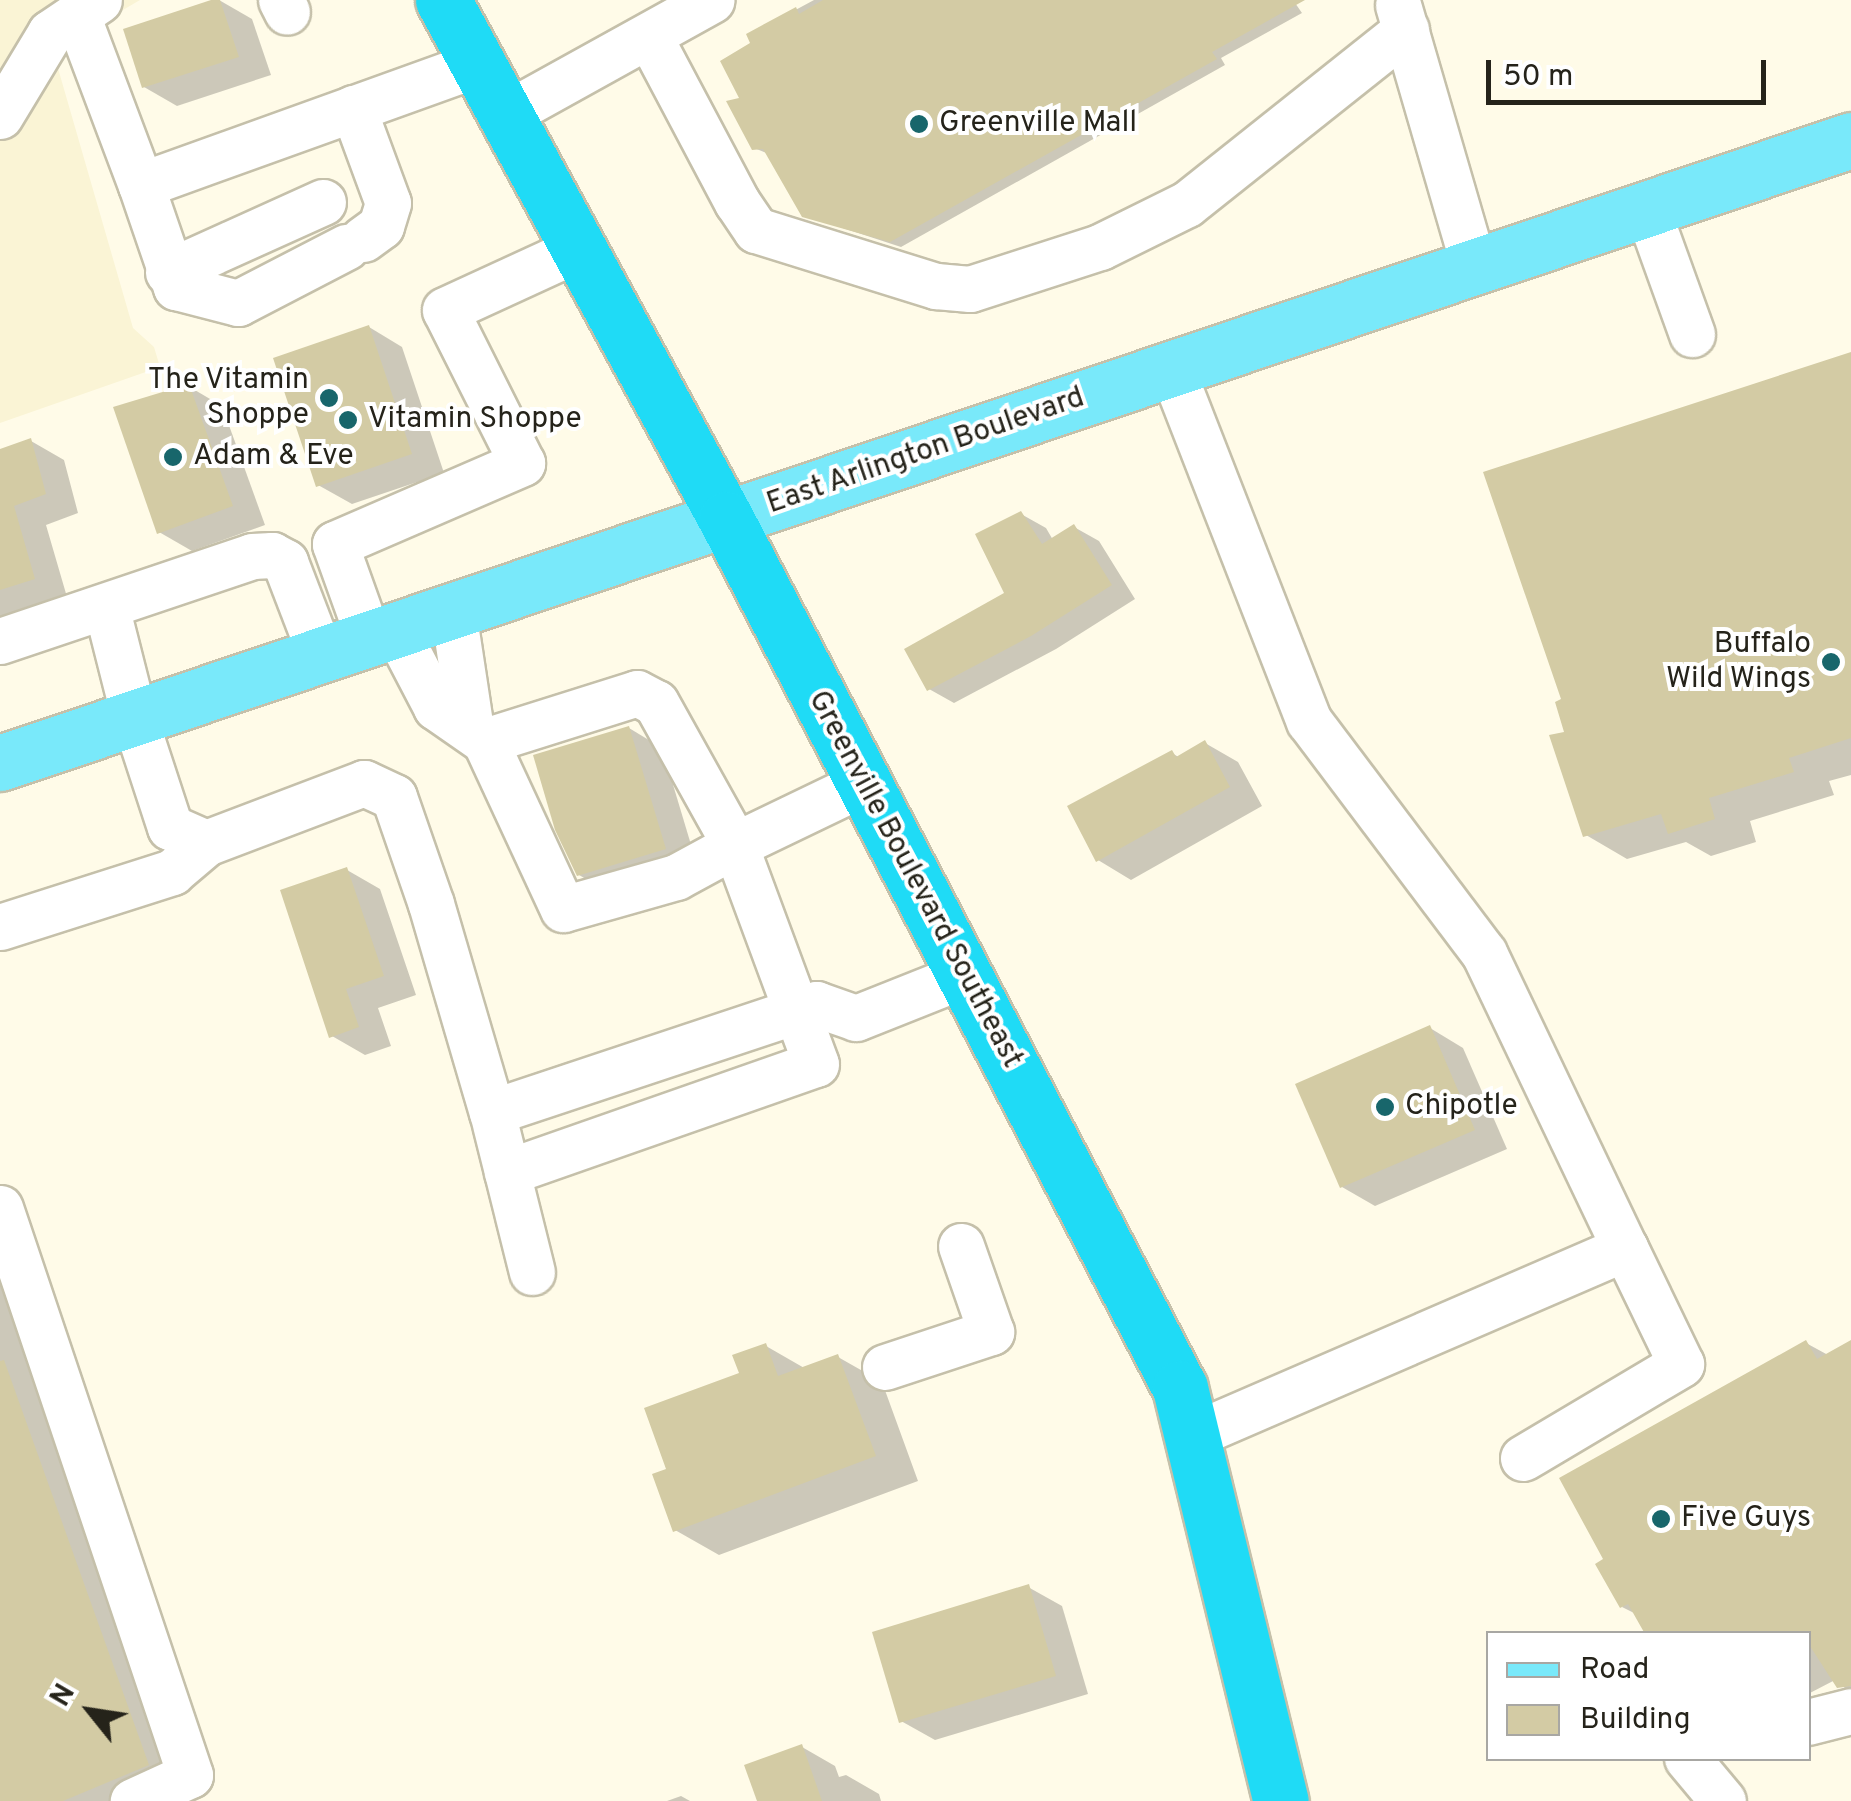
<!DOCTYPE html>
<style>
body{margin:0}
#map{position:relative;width:1851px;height:1801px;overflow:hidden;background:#fffbe8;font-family:Overpass,sans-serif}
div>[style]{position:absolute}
.built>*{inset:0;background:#faf4d5}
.shadow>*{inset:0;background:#0003}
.building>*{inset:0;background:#d3cba4}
.roads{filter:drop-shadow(2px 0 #c5c0aa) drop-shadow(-2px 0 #c5c0aa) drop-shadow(0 2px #c5c0aa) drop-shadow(0 -2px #c5c0aa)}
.minor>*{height:45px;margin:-22.5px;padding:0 22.5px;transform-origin:22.5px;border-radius:22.5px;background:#fff}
.major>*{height:55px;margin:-27.5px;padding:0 27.5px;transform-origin:27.5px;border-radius:27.5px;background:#79e9fa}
.highway>*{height:55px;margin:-27.5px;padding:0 27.5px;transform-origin:27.5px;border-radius:27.5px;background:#1fdbf6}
.dots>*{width:28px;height:28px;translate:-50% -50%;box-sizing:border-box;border:5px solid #fff;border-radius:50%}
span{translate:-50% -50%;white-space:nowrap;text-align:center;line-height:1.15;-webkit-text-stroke:8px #fff;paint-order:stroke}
.poi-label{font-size:30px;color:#25231a}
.left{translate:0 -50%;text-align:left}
.right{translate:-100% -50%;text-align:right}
.street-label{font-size:30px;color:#25231a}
.legend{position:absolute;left:1486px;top:1631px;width:325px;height:130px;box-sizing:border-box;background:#fff;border:2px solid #a8a7a3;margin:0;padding:12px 18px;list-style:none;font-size:30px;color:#25231a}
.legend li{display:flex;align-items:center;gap:20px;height:50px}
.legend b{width:50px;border:2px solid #a8a7a3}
.north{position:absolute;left:40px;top:1661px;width:100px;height:100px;-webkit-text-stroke:8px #fff;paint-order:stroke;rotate:300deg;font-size:28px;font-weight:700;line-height:40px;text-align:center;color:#25231a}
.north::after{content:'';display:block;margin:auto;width:35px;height:45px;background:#25231a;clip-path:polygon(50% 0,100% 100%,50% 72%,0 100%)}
.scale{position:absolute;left:1486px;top:60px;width:280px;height:45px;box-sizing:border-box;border:5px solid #25231a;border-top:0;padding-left:12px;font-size:30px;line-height:35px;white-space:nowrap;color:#25231a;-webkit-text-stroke:8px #fff;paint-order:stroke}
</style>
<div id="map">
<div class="built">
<i style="clip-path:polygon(0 0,140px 0,53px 51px,133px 328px,154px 347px,160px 367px,0 423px)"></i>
</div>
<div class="shadow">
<i style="clip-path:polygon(219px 0,252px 19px,271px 75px,177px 106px,144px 87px)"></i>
<i style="clip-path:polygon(814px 0,1293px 0,1302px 13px,1221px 58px,1225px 65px,901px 247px,803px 215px,769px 154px,754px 148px,743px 100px,753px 44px,749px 35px)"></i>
<i style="clip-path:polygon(369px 327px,402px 347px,444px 473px,352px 504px,318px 485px)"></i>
<i style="clip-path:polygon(1851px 354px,1851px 775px,1829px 781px,1834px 795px,1750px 821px,1756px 842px,1711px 856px,1686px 842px,1627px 859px,1586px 835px,1567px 734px)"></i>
<i style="clip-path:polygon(188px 386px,222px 406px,265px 525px,192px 551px,159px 532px)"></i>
<i style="clip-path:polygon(31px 441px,64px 460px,78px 513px,46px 525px,67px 597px,0 618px,0 452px)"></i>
<i style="clip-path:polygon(1021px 514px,1046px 528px,1053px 540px,1074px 527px,1099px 541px,1135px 599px,1056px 649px,954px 703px,929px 689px,1007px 594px)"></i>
<i style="clip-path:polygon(629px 728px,662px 748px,698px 868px,612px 894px,579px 875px)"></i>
<i style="clip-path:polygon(1205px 743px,1238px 762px,1262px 806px,1131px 880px,1098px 860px,1172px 753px,1180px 758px)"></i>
<i style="clip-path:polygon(347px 870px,380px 889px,416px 995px,378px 1008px,391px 1046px,365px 1055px,332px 1036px)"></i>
<i style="clip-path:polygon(1430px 1028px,1463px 1048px,1507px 1149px,1375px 1206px,1342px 1187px)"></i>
<i style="clip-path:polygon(0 1256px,192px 1790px,170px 1801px,0 1801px)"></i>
<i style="clip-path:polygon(1806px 1343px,1828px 1355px,1851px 1343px,1851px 1693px,1835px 1680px,1808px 1694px,1808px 1634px,1638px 1615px,1622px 1607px)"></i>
<i style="clip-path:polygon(766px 1346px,806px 1369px,838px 1357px,882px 1382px,918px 1481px,719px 1555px,675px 1530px,669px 1471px)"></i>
<i style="clip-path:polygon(1028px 1587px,1062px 1606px,1088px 1694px,935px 1740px,901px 1721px)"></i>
<i style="clip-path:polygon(802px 1747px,835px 1766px,839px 1777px,846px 1775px,879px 1794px,881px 1801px,760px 1801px)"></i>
<i style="clip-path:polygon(681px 1796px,690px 1801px,667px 1801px)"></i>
</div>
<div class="building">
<i style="clip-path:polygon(211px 0,220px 0,239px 57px,142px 88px,123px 29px)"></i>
<i style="clip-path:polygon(823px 0,1305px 0,1212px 52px,1217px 59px,890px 242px,802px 217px,763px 149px,752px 150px,726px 101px,739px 98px,720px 61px,750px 43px,746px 34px,796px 7px,799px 14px)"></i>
<i style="clip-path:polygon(369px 325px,412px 454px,316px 487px,273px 358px)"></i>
<i style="clip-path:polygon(1851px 352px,1851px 738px,1789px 758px,1794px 772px,1709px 798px,1715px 819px,1668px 834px,1661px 814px,1583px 837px,1549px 735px,1564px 732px,1555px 702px,1561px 699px,1483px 472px)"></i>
<i style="clip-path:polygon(189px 384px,233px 506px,157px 534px,113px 407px)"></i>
<i style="clip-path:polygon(31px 438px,46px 494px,14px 506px,35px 579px,0 590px,0 449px)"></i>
<i style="clip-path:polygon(1021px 511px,1042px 544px,1074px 524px,1112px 585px,1031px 636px,927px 691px,904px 649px,1004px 593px,975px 534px)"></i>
<i style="clip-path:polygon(629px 726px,666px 849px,577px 876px,555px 830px,533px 755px)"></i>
<i style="clip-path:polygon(1205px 740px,1230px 787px,1096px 862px,1067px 806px,1172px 750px,1176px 757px)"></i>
<i style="clip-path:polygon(347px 867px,384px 976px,346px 989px,359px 1027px,329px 1038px,280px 890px)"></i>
<i style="clip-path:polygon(1430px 1025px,1475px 1130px,1340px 1188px,1295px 1084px)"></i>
<i style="clip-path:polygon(1806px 1340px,1817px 1359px,1851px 1340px,1851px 1686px,1837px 1688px,1808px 1643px,1808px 1634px,1645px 1634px,1628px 1604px,1620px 1608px,1595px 1564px,1603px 1559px,1559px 1478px)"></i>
<i style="clip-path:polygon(766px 1343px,778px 1376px,838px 1354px,876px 1456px,673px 1532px,652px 1474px,666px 1469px,644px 1408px,739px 1373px,732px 1355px)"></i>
<i style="clip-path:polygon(4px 1360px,149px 1765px,63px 1801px,0 1801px,0 1361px)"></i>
<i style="clip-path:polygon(1029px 1584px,1056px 1676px,899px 1723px,872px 1632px)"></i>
<i style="clip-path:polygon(802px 1744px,822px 1801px,757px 1801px,744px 1765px)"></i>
</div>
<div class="roads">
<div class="minor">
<i style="left:281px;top:0;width:13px;rotate:63deg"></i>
<i style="left:1398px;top:5px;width:273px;rotate:73.8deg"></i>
<i style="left:77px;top:15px;width:182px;rotate:69.4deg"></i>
<i style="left:141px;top:185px;width:358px;rotate:-19.8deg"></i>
<i style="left:649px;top:36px;width:188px;rotate:62.1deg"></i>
<i style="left:737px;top:202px;width:34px;rotate:56deg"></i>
<i style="left:756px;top:230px;width:189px;rotate:17.3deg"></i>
<i style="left:936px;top:286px;width:34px;rotate:5deg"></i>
<i style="left:970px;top:289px;width:137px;rotate:-17.9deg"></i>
<i style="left:1100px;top:247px;width:97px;rotate:-26.3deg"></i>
<i style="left:1187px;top:204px;width:280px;rotate:-38.5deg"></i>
<i style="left:353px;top:108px;width:101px;rotate:69.8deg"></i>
<i style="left:388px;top:203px;width:24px;rotate:107deg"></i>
<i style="left:381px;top:226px;width:22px;rotate:144deg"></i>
<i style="left:506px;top:114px;width:235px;rotate:-29deg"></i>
<i style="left:0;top:116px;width:97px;rotate:-58.9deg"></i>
<i style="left:50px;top:33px;width:59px;rotate:-34deg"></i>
<i style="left:141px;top:185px;width:108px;rotate:71.1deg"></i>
<i style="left:176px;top:287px;width:64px;rotate:14.5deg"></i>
<i style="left:238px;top:303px;width:122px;rotate:-27.4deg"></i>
<i style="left:1647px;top:209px;width:133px;rotate:70.2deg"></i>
<i style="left:168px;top:272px;width:170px;rotate:-24.3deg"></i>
<i style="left:1172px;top:370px;width:377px;rotate:68.7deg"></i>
<i style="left:1309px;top:721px;width:291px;rotate:53deg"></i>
<i style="left:1484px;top:953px;width:327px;rotate:64.5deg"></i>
<i style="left:1625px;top:1248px;width:473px;rotate:156.6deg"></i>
<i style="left:106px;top:606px;width:114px;rotate:75.8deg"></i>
<i style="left:134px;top:717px;width:116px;rotate:71.9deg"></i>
<i style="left:170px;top:827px;width:39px;rotate:24deg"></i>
<i style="left:206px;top:843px;width:169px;rotate:-20.8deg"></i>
<i style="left:364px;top:783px;width:33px;rotate:25deg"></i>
<i style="left:394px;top:797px;width:113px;rotate:70.9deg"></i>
<i style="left:431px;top:904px;width:217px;rotate:73.7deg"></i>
<i style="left:453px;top:611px;width:120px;rotate:81.4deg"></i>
<i style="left:396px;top:630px;width:87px;rotate:62.5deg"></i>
<i style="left:436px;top:707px;width:60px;rotate:34.8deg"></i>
<i style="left:485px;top:741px;width:159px;rotate:-17.5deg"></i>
<i style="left:637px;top:693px;width:21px;rotate:28deg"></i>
<i style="left:656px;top:703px;width:162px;rotate:60.9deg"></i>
<i style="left:735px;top:845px;width:67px;rotate:151.5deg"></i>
<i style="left:676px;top:877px;width:117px;rotate:164.2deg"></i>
<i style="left:563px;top:909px;width:185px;rotate:-114.9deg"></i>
<i style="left:369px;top:639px;width:101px;rotate:-109.7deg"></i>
<i style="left:335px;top:544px;width:204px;rotate:-23.4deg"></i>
<i style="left:522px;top:463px;width:171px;rotate:-116.7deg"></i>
<i style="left:445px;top:310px;width:149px;rotate:-24.7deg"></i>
<i style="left:0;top:641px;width:266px;rotate:-18.6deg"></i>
<i style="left:252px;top:556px;width:20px;rotate:-3deg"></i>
<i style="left:272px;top:555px;width:15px;rotate:28deg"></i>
<i style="left:285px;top:562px;width:101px;rotate:69deg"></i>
<i style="left:0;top:927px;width:181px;rotate:-17.7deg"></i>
<i style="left:172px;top:872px;width:45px;rotate:-40.5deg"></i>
<i style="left:507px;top:1172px;width:327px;rotate:-19.3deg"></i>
<i style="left:816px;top:1064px;width:233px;rotate:-110.3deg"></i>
<i style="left:735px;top:845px;width:143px;rotate:-25.7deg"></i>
<i style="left:0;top:1208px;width:598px;rotate:71.47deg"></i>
<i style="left:190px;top:1775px;width:63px;rotate:155.5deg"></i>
<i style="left:532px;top:1272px;width:165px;rotate:-104deg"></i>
<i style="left:492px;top:1112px;width:342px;rotate:-18.4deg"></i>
<i style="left:816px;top:1004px;width:42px;rotate:19.3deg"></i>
<i style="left:856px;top:1018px;width:116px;rotate:-21.7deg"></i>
<i style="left:885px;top:1367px;width:112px;rotate:-18.3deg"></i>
<i style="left:991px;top:1332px;width:91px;rotate:-109.2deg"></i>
<i style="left:1523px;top:1458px;width:184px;rotate:-30.7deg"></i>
<i style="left:1681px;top:1364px;width:129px;rotate:-115.8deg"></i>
<i style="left:1808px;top:1722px;width:44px;rotate:-14.3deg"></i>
<i style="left:1687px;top:1758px;width:56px;rotate:50.1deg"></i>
</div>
<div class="major">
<i style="left:0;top:763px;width:1953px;rotate:-18.6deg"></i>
</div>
<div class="highway">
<i style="left:443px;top:0;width:591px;rotate:61.4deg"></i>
<i style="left:726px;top:519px;width:980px;rotate:62.42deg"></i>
<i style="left:1180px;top:1388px;width:425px;rotate:76.3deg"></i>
</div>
</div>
<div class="dots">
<i style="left:919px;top:124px;background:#18666b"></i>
<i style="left:329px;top:398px;background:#18666b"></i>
<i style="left:348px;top:420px;background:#18666b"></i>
<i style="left:173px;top:457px;background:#18666b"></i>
<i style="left:1831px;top:662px;background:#18666b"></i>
<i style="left:1385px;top:1107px;background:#18666b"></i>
<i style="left:1661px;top:1519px;background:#18666b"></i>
</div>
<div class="poi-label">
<span class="left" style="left:939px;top:124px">Greenville Mall</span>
<span class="right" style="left:309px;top:398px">The Vitamin<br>Shoppe</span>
<span class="left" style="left:368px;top:420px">Vitamin Shoppe</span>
<span class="left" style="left:193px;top:457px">Adam &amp; Eve</span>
<span class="right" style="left:1811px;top:662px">Buffalo<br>Wild Wings</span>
<span class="left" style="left:1405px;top:1107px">Chipotle</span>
<span class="left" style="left:1681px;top:1519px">Five Guys</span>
</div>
<div class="street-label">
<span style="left:926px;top:452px;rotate:-19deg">East Arlington Boulevard</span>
<span style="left:914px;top:880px;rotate:62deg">Greenville Boulevard Southeast</span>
</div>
<ul class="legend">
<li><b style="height:12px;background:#79e9fa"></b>Road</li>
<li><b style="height:28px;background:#d3cba4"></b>Building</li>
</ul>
<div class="north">N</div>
<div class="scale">50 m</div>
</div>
